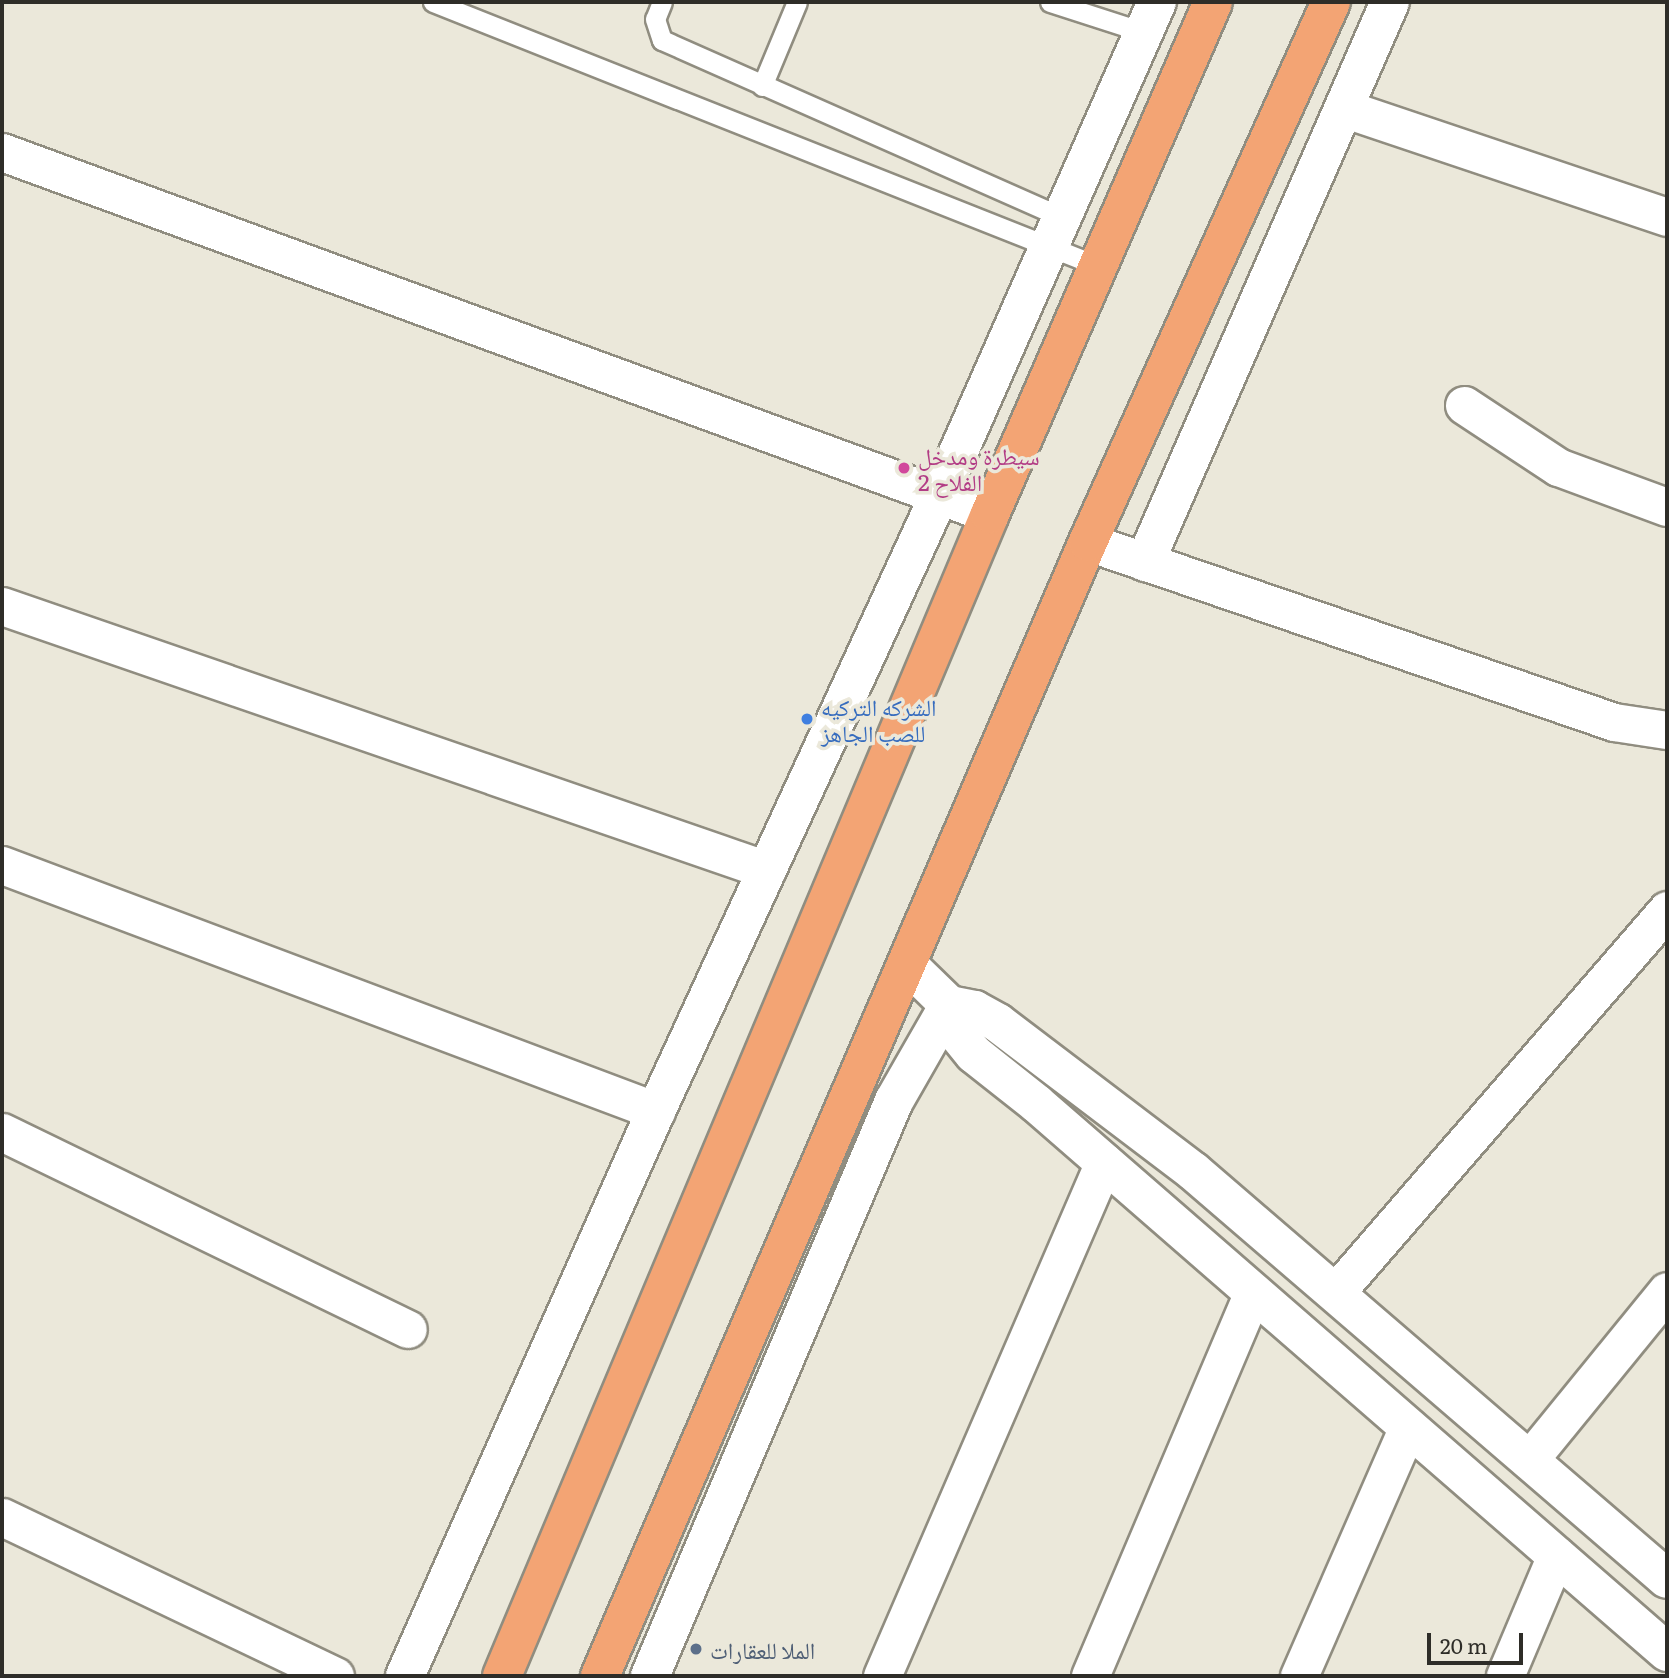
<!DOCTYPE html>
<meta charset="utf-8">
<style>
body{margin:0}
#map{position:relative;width:1669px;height:1678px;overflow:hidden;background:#ebe8da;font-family:Literata,"Noto Naskh Arabic",serif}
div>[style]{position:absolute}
.roads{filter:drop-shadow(2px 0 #908d80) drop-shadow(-2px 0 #908d80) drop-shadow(0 2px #908d80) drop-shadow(0 -2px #908d80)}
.service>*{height:19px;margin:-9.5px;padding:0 9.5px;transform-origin:9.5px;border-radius:9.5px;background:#fff}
.minor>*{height:37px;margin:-18.5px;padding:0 18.5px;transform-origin:18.5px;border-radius:18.5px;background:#fff}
.tertiary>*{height:38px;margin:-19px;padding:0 19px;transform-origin:19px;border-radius:19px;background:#fff}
.trunk>*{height:38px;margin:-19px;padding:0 19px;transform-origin:19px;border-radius:19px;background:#f3a474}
.dots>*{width:19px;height:19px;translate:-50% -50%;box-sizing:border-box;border:4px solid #ebe8da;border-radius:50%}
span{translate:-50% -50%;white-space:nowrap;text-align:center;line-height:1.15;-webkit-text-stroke:7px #ebe8da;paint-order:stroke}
.hotel-label{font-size:23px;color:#b23c85}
.left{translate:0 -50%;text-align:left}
.shop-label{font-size:23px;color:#366cbe}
.service-label{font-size:23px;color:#4e5e75}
.frame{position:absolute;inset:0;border:4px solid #2e2d28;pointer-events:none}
.scale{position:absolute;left:1427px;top:1633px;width:96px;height:32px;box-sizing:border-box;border:4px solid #2e2d28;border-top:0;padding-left:9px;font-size:21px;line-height:24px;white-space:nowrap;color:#2e2d28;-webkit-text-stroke:5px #ebe8da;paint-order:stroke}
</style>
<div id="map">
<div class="roads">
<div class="service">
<i style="left:433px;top:2px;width:715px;rotate:21.65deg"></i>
<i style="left:662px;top:2px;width:18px;rotate:112deg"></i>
<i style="left:655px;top:19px;width:22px;rotate:72deg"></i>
<i style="left:662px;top:40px;width:436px;rotate:23.9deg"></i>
<i style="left:1050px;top:2px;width:101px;rotate:17.9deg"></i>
<i style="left:762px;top:86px;width:91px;rotate:-67.4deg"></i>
</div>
<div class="minor">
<i style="left:1343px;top:108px;width:342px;rotate:18.6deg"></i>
<i style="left:2px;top:152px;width:1052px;rotate:20.12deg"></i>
<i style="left:1464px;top:405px;width:113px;rotate:33.4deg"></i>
<i style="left:1558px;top:467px;width:116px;rotate:20.2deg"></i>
<i style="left:1088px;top:542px;width:556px;rotate:18.89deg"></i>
<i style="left:1614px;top:722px;width:54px;rotate:8.6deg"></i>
<i style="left:2px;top:606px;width:809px;rotate:19.04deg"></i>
<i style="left:2px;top:865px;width:699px;rotate:20.61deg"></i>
<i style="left:2px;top:1132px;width:451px;rotate:25.9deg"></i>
<i style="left:1335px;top:1293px;width:507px;rotate:-49.08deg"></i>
<i style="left:1529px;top:1460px;width:218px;rotate:-50.8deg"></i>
<i style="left:2px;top:1517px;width:369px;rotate:25.5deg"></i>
<i style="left:882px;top:1676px;width:560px;rotate:-66.64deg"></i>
<i style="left:1090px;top:1676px;width:417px;rotate:-67deg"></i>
<i style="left:1299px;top:1676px;width:272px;rotate:-66.4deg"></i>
<i style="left:1505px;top:1676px;width:131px;rotate:-67.1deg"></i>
</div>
<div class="tertiary">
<i style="left:1145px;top:562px;width:611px;rotate:-66.37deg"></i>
<i style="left:907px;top:964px;width:59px;rotate:44.3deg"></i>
<i style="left:949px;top:1005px;width:26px;rotate:11deg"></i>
<i style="left:975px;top:1010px;width:26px;rotate:29deg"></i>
<i style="left:998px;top:1023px;width:245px;rotate:37.2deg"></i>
<i style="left:1193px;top:1171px;width:625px;rotate:40.72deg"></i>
<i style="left:949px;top:1005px;width:28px;rotate:75deg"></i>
<i style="left:956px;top:1032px;width:28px;rotate:51deg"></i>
<i style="left:974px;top:1054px;width:80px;rotate:38.4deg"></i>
<i style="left:1037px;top:1104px;width:835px;rotate:41.02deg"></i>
<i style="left:405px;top:1676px;width:618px;rotate:-66.05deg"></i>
<i style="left:656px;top:1111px;width:677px;rotate:-65.29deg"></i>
<i style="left:939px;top:496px;width:540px;rotate:-66.19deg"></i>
<i style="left:650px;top:1676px;width:625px;rotate:-67.01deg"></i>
<i style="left:894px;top:1101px;width:111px;rotate:-60.2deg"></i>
</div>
<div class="trunk">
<i style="left:502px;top:1676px;width:1260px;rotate:-67.22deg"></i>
<i style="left:990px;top:514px;width:558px;rotate:-66.46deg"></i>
<i style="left:600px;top:1676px;width:1235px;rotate:-66.72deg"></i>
<i style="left:1088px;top:542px;width:592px;rotate:-65.77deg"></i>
</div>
</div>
<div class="dots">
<i style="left:904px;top:468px;background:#d1479c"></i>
<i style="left:807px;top:719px;background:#3f7fe0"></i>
<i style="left:696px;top:1649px;background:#5c6f8a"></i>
</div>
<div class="hotel-label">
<span class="left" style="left:918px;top:468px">سيطرة ومدخل<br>الفلاح 2</span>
</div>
<div class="shop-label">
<span class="left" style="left:821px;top:719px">الشركه التركيه<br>للصب الجاهز</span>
</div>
<div class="service-label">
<span class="left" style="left:710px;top:1649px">الملا للعقارات</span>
</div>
<div class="frame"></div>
<div class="scale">20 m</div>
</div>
